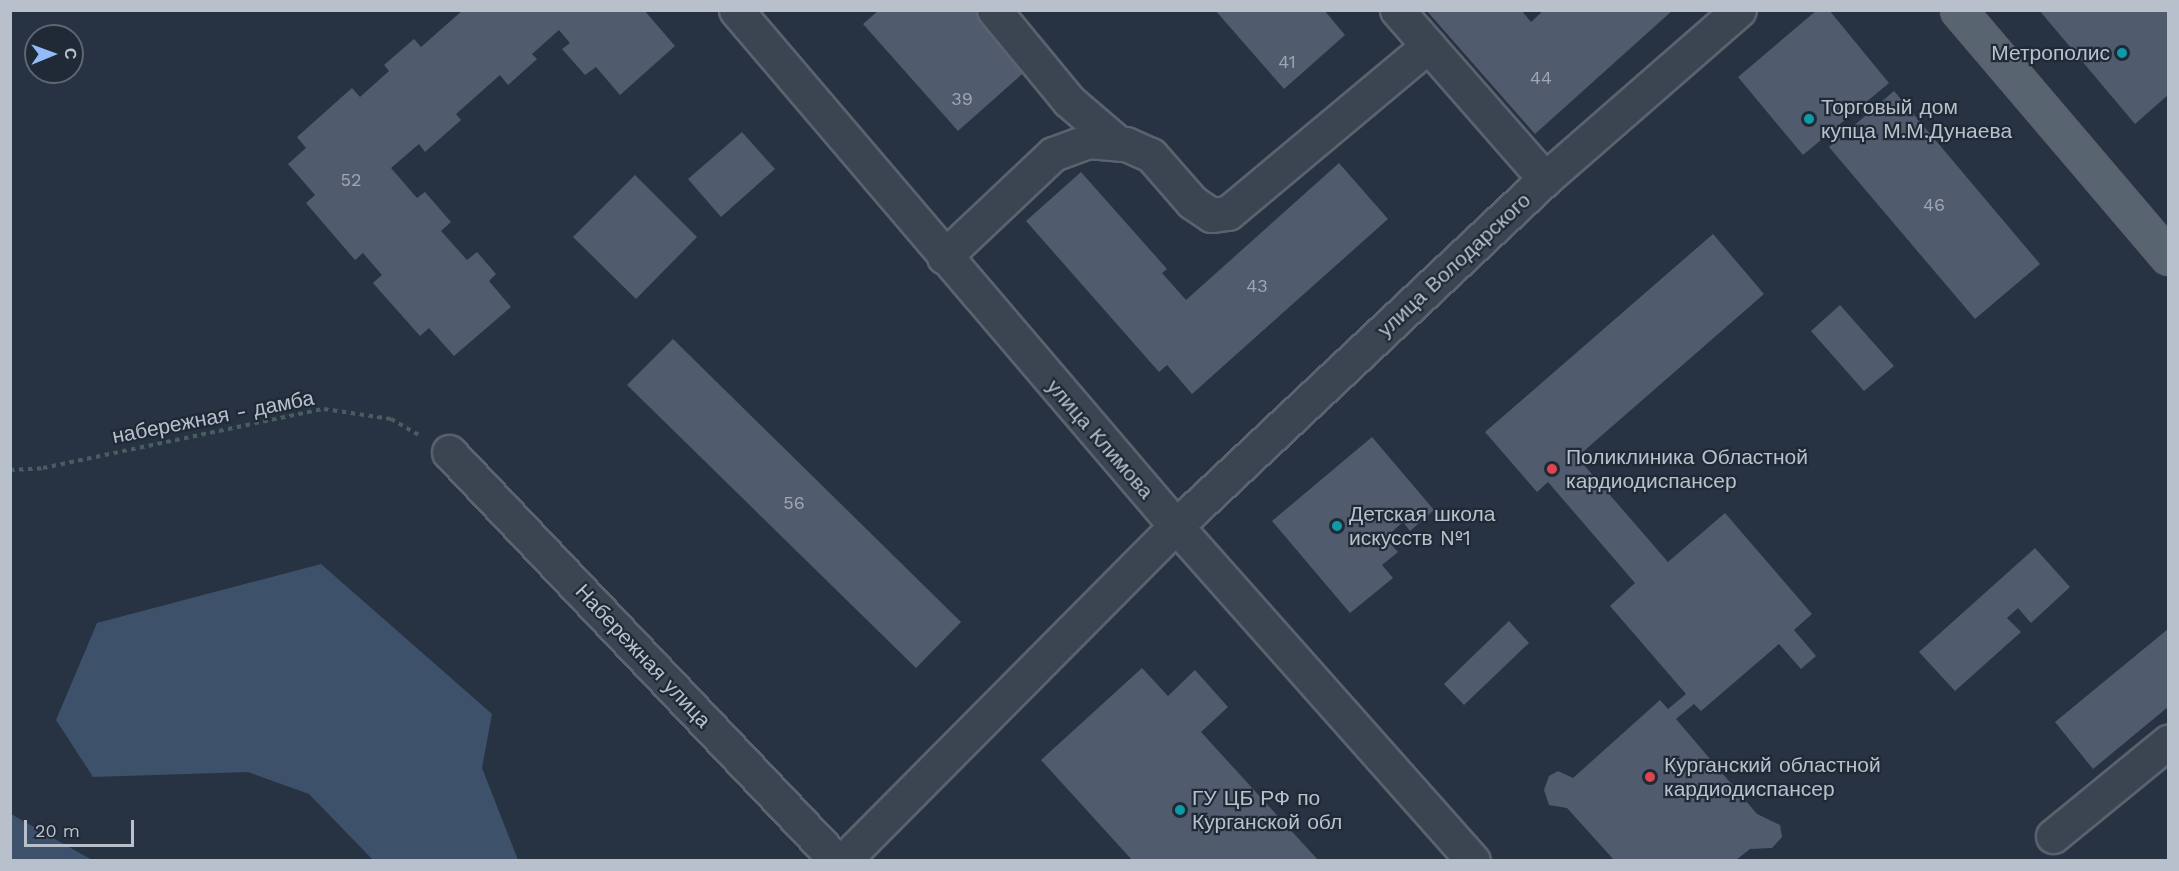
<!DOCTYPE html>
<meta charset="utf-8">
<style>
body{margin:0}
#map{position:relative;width:2179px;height:871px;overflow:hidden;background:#273342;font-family:"Work Sans",sans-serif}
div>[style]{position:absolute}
.water>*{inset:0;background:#3d516a}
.building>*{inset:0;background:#505c6d}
.path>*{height:4px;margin-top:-2px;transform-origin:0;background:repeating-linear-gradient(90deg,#475d60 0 4.5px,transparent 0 9px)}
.roads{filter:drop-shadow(2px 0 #59636f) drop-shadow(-2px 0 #59636f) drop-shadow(0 2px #59636f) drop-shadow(0 -2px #59636f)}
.minor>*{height:33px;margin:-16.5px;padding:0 16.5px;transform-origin:16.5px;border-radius:16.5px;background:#3b4552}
.major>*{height:33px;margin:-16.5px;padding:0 16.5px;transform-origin:16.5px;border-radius:16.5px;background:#596471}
.dots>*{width:16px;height:16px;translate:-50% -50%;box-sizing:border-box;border:3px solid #202a37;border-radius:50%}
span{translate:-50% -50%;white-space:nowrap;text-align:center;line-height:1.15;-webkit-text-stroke:4.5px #202a37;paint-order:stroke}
.number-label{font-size:18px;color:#9ea7b4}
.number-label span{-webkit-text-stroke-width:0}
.poi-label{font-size:21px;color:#b8c0cc}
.right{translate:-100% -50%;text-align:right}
.left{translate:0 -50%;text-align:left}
.street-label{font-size:21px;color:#b8c0cc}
.frame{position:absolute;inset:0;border:12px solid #b8c0cc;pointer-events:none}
.north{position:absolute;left:24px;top:24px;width:60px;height:60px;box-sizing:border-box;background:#202a37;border:2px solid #5d6673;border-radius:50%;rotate:89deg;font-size:16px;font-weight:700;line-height:24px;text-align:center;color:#b8c0cc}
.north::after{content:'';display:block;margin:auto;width:21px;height:27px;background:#92bbf7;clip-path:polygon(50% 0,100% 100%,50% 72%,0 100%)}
.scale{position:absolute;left:24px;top:820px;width:110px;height:27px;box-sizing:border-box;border:3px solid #b8c0cc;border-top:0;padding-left:8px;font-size:18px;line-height:21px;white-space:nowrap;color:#b8c0cc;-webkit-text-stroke:4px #202a37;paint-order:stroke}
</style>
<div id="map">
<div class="water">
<i style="clip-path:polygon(321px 564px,492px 714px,482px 768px,518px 860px,373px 860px,309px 794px,248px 772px,93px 777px,56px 720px,97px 623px)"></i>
<i style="clip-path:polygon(10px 814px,11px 814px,92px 860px,11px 860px)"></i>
</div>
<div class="building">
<i style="clip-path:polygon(463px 10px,644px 10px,675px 46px,620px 95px,596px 67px,585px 75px,562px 49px,570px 43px,559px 30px,532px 54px,537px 59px,508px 85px,500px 75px,456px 114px,461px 120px,425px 152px,419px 144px,391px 168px,417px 198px,425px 192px,451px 222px,441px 231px,467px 260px,477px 252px,496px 274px,489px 281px,511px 307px,454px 356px,429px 328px,420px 336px,373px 283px,382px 275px,363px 253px,355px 260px,306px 203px,315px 195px,288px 164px,306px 148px,297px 137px,352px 88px,360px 97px,389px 71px,384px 65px,414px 39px,421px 47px)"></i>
<i style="clip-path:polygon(879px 10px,978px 10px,1029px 68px,958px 131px,863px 24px)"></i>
<i style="clip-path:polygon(1215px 10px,1324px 10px,1345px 35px,1284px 89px)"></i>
<i style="clip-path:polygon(1426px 10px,1521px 10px,1531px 22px,1544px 10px,1673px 10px,1535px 134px)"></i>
<i style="clip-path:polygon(1817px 10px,1829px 10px,1889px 83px,1803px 155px,1738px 77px)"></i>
<i style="clip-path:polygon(2039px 10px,2168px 10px,2168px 95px,2135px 124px)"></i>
<i style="clip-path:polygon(1894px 91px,2040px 264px,1975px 319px,1829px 147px)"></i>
<i style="clip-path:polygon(742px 132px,775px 169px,721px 217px,688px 179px)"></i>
<i style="clip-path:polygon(1339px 163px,1388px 219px,1192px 394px,1167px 365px,1159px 372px,1026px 221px,1081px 172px,1167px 269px,1162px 273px,1186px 300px)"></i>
<i style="clip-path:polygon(635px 175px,697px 237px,636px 299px,573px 237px)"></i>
<i style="clip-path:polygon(1713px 234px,1764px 294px,1577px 457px,1668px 562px,1725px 513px,1812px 614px,1794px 630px,1816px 656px,1801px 669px,1779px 644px,1701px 711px,1694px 704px,1676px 719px,1757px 814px,1780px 825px,1782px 837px,1772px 848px,1750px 849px,1736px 860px,1614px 860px,1567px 808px,1549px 805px,1544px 790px,1549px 776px,1558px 771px,1573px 778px,1660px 700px,1668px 709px,1686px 694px,1610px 606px,1635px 583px,1548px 482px,1537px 492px,1485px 432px)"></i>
<i style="clip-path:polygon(1840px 305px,1894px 366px,1864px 391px,1811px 331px)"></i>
<i style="clip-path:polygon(673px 339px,961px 622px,916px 668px,627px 385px)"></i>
<i style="clip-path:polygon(1372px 437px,1434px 510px,1410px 531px,1403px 522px,1385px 538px,1398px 552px,1382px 565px,1393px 578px,1350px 613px,1272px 521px)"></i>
<i style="clip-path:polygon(2035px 548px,2070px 587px,2031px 623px,2018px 608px,2007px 618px,2021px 632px,1955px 691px,1919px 652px)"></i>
<i style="clip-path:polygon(1509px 621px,1529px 643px,1464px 705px,1444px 684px)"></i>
<i style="clip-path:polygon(2168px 629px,2168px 707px,2093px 769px,2055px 722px)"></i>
<i style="clip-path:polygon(1142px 668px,1168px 696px,1195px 670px,1228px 707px,1201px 732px,1318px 860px,1132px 860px,1041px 760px)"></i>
</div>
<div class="path">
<i style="left:10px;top:470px;width:33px;rotate:-3deg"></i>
<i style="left:43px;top:468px;width:287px;rotate:-11.9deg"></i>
<i style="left:324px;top:409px;width:68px;rotate:8.5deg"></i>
<i style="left:391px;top:419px;width:34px;rotate:30deg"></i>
</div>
<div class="roads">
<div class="minor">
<i style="left:736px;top:10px;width:678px;rotate:49.55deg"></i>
<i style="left:1176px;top:526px;width:447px;rotate:48.4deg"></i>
<i style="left:994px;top:10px;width:118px;rotate:50.5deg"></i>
<i style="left:1069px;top:101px;width:65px;rotate:40.6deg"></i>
<i style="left:1397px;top:10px;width:225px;rotate:48.8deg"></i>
<i style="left:944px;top:257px;width:150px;rotate:-43.4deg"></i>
<i style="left:1053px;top:154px;width:37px;rotate:-20deg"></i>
<i style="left:1088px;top:141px;width:38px;rotate:5deg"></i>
<i style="left:1126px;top:144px;width:27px;rotate:24deg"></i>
<i style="left:1151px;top:155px;width:62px;rotate:48.9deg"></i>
<i style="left:1192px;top:202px;width:23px;rotate:34deg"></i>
<i style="left:1211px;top:215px;width:17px;rotate:-7deg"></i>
<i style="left:1228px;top:213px;width:261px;rotate:-39.9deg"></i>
<i style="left:449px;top:452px;width:562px;rotate:46.51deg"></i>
<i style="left:2053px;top:836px;width:149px;rotate:-39.3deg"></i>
<i style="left:844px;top:860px;width:471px;rotate:-45.2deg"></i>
<i style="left:1176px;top:526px;width:507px;rotate:-43.24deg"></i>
<i style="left:1545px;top:179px;width:257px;rotate:-41.1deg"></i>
</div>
<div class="major">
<i style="left:1958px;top:10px;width:324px;rotate:49.6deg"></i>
</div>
</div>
<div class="dots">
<i style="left:2122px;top:53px;background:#0f9aa8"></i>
<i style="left:1809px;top:119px;background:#0f9aa8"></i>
<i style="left:1552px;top:469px;background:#e0444e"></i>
<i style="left:1337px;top:526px;background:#0f9aa8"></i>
<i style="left:1650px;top:777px;background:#e0444e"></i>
<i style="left:1180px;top:810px;background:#0f9aa8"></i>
</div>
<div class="number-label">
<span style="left:1287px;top:62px">41</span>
<span style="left:1541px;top:78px">44</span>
<span style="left:962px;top:99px">39</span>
<span style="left:351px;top:180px">52</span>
<span style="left:1934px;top:205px">46</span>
<span style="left:1257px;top:286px">43</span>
<span style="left:794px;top:503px">56</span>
</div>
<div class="poi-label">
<span class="right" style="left:2110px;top:53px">Метрополис</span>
<span class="left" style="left:1821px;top:119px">Торговый дом<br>купца М.М.Дунаева</span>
<span class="left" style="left:1566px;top:469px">Поликлиника Областной<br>кардиодиспансер</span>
<span class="left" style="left:1349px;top:526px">Детская школа<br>искусств №1</span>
<span class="left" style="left:1664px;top:777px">Курганский областной<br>кардиодиспансер</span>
<span class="left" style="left:1192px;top:810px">ГУ ЦБ РФ по<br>Курганской обл</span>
</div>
<div class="street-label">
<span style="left:1454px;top:265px;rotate:-43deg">улица Володарского</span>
<span style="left:213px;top:417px;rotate:-11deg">набережная - дамба</span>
<span style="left:1100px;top:439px;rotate:49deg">улица Климова</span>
<span style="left:643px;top:656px;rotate:47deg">Набережная улица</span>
</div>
<div class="frame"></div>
<div class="north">С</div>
<div class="scale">20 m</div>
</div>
